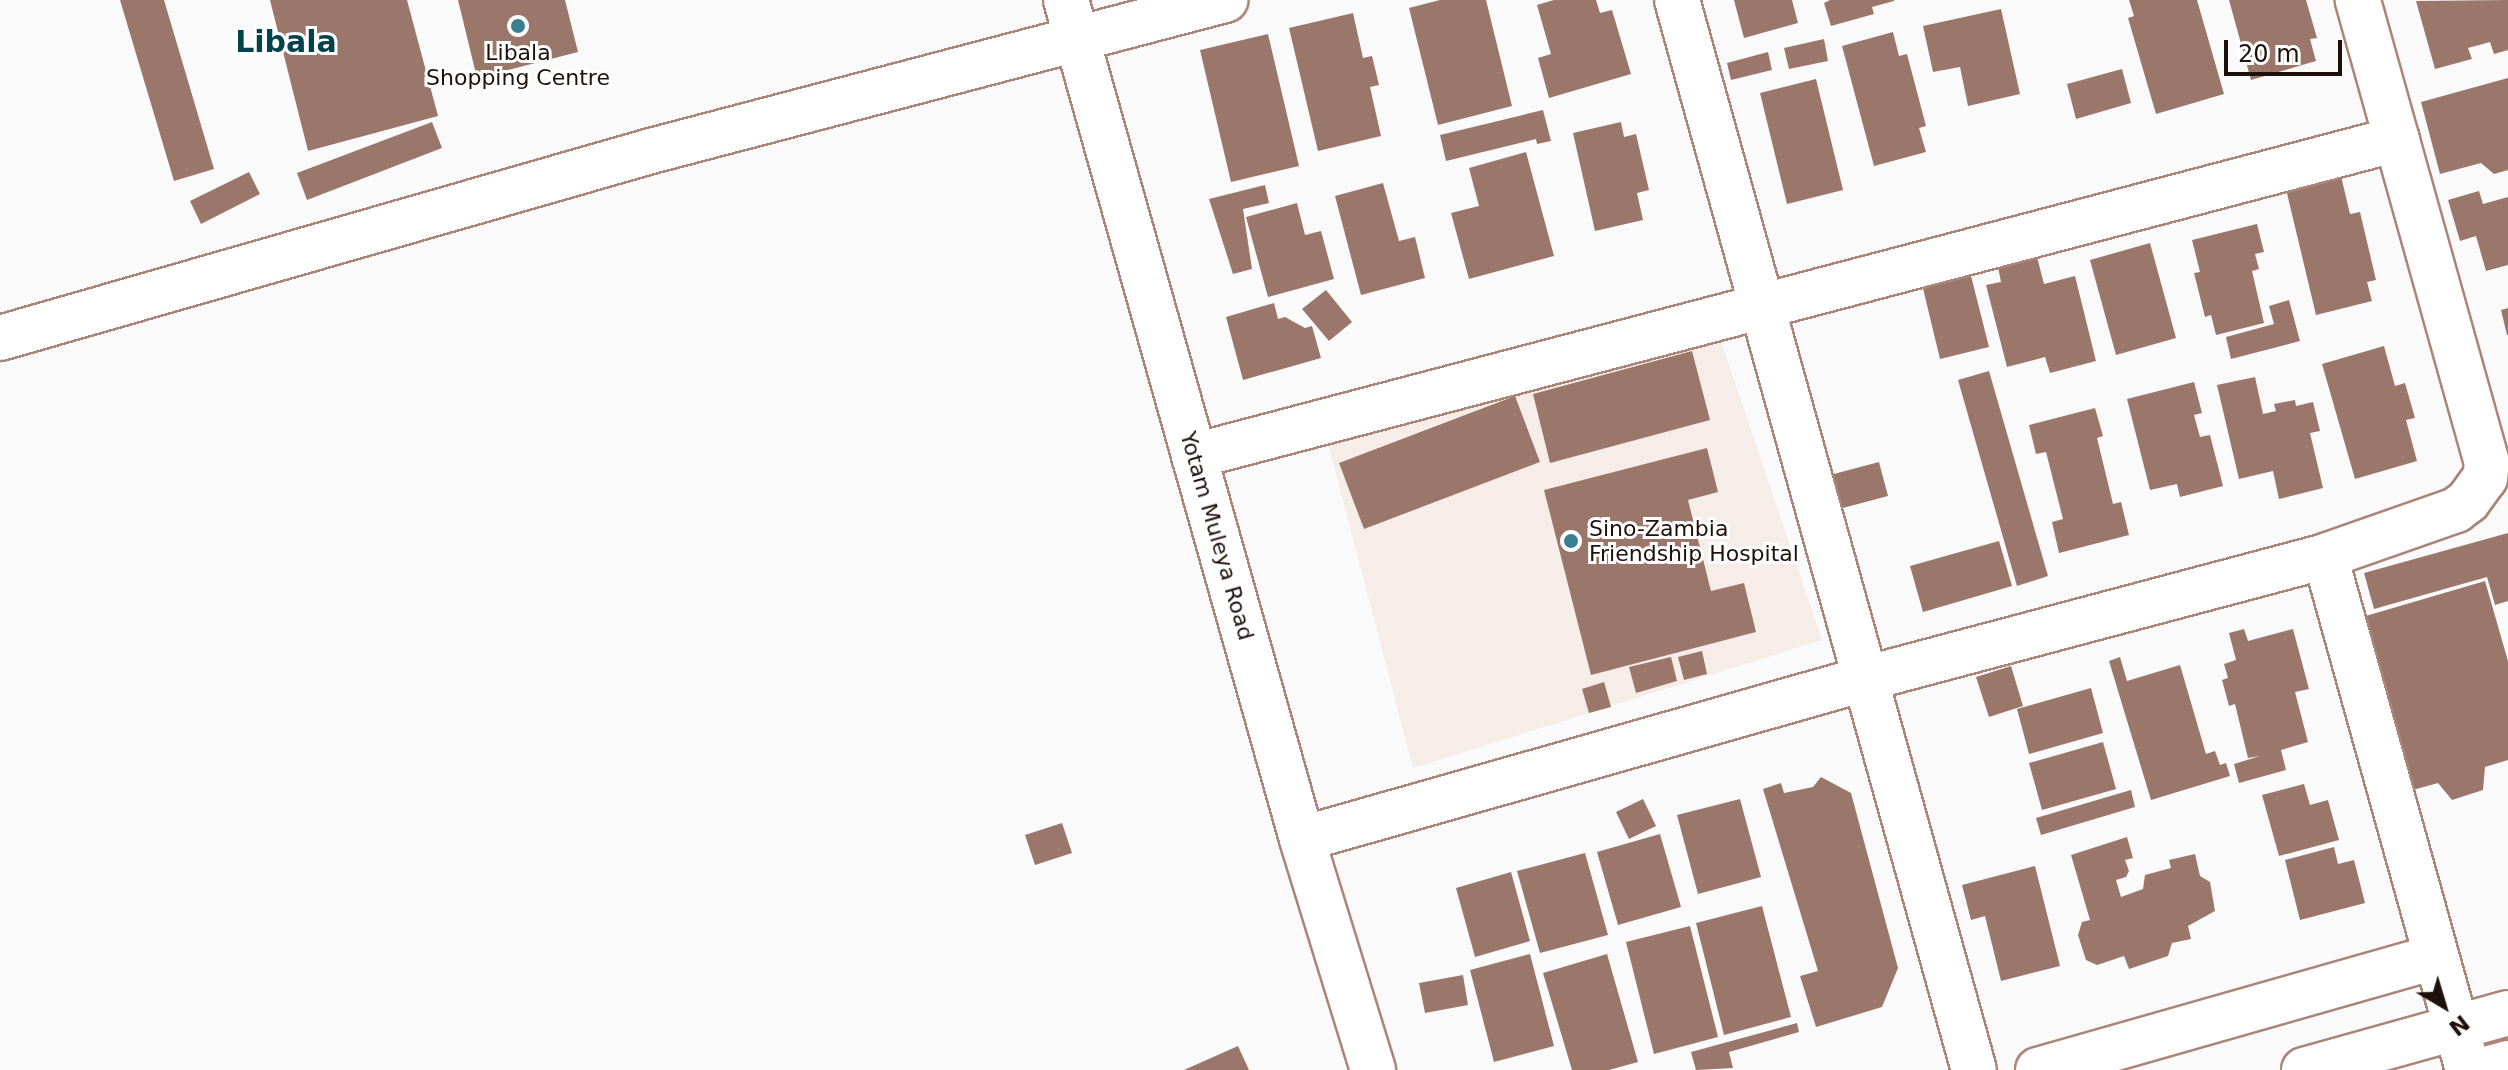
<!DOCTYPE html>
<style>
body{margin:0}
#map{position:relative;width:2508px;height:1070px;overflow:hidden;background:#fafafa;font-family:"DejaVu Sans",sans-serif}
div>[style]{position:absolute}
.built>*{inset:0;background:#f6ece8}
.building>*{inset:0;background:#9b776b}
.roads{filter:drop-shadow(2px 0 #aa8578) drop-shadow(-2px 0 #aa8578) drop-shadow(0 2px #aa8578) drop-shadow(0 -2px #aa8578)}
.minor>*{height:44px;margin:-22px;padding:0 22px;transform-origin:22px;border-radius:22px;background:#fff}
.tertiary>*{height:44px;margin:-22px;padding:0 22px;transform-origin:22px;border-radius:22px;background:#fff}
.secondary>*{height:44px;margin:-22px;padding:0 22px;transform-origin:22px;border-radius:22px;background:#fff}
.dots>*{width:22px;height:22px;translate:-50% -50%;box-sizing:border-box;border:4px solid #fff;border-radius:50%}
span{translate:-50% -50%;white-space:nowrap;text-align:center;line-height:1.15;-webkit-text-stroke:6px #fff;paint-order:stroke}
.poi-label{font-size:22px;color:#1e110c}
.left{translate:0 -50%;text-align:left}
.street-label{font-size:22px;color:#1e110c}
.district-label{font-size:30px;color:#02424d;font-weight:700}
.north{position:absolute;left:2404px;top:966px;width:80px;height:80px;-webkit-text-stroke:6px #fff;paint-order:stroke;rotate:142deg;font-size:22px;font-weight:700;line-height:32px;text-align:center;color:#1e110c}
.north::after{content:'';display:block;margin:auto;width:28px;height:36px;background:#1e110c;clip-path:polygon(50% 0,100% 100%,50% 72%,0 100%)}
.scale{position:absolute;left:2224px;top:40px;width:118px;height:36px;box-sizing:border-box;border:4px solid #1e110c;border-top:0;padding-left:10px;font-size:24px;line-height:28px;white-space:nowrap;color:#1e110c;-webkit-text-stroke:6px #fff;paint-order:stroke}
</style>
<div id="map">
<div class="built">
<i style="clip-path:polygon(1715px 324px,1822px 640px,1413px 768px,1328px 443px)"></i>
</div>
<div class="building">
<i style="clip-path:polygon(120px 0,164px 0,214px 169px,174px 181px)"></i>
<i style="clip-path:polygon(270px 0,407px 0,438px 116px,308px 151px)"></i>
<i style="clip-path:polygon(458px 0,565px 0,578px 52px,477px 78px)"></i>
<i style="clip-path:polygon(1440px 0,1486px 0,1512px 106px,1438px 125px,1409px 8px)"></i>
<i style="clip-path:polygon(1554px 0,1596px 0,1600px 13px,1612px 10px,1631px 74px,1549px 98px,1538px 58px,1551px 54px,1537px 5px)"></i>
<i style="clip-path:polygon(1734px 0,1792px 0,1798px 23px,1744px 38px)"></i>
<i style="clip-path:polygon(1830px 0,1894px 0,1894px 1px,1872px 7px,1874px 14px,1831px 26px,1824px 3px)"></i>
<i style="clip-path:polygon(2129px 0,2197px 0,2224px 94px,2156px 114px,2128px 18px,2134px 16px)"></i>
<i style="clip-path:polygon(2229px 0,2306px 0,2317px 38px,2310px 39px,2316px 61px,2251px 80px)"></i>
<i style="clip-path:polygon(2508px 0,2508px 50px,2494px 54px,2490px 42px,2468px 48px,2472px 59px,2435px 69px,2416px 1px)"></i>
<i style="clip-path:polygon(2001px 9px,2020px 94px,1968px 106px,1960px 67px,1933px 72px,1923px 26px)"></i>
<i style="clip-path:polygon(1353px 13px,1363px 58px,1372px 56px,1379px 85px,1370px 87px,1381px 136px,1318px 151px,1289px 28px)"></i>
<i style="clip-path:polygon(1893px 32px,1899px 56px,1907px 54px,1926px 126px,1919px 128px,1926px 152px,1874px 166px,1842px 46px)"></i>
<i style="clip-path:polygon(1268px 34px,1299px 166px,1231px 182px,1200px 50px)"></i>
<i style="clip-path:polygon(1824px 39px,1828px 61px,1789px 69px,1784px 48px)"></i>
<i style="clip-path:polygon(1768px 52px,1772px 70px,1731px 80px,1727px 63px)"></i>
<i style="clip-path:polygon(2122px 69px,2131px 103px,2076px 119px,2067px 84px)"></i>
<i style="clip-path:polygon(2508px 78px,2508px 170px,2494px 174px,2481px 163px,2440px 174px,2421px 102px)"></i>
<i style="clip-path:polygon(1816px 79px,1843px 190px,1787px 204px,1760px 93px)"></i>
<i style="clip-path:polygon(1543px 110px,1551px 141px,1537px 144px,1536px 139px,1446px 161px,1440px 135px)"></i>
<i style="clip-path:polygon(432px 122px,442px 148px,307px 200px,297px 173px)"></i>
<i style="clip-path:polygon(1621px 122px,1624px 137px,1636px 134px,1649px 190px,1637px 193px,1643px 220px,1595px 231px,1573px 133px)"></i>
<i style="clip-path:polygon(1526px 152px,1554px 256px,1469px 279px,1451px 213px,1479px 206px,1469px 168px)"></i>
<i style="clip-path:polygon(249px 172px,260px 194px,201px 224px,190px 201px)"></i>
<i style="clip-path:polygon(2341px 176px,2350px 214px,2360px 212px,2376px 280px,2367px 282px,2372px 301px,2316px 315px,2286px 189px)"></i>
<i style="clip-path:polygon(1383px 183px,1399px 241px,1415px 237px,1425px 278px,1361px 295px,1335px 196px)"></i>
<i style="clip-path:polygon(1265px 185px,1269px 203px,1243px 209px,1252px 269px,1233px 274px,1209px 199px)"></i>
<i style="clip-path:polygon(2479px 191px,2483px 204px,2508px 197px,2508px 265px,2486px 271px,2476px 236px,2460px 241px,2448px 200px)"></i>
<i style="clip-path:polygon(1297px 203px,1305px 235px,1321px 231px,1334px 279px,1268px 297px,1246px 217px)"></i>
<i style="clip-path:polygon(2257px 224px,2264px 252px,2255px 254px,2259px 269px,2252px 271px,2264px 323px,2216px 335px,2211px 315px,2205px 317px,2194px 273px,2200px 272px,2192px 240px)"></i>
<i style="clip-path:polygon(2150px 243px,2176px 338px,2116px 355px,2090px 260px)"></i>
<i style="clip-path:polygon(2037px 257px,2044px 284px,2075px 276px,2096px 361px,2050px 373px,2045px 357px,2007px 367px,1986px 285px,2001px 282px,1998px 267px)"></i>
<i style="clip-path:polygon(1968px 264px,1989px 347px,1940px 359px,1920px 276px)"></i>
<i style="clip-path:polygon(1326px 290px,1352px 322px,1329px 341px,1302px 309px)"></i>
<i style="clip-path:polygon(2289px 300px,2300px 341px,2231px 359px,2226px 337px,2274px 324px,2269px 306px)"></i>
<i style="clip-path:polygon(1274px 303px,1278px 319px,1285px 317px,1305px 328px,1312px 326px,1321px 358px,1243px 380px,1226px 317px)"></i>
<i style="clip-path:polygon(2508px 308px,2508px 335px,2507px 335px,2501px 310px)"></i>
<i style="clip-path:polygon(2384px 346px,2395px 386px,2405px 383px,2415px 418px,2406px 420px,2417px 461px,2355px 479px,2322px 364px)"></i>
<i style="clip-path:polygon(1692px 351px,1710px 420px,1550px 463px,1533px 394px)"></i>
<i style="clip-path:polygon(1989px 371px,2048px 576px,2017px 586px,1958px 380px)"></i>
<i style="clip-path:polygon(2255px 377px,2263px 414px,2276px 411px,2274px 404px,2295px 400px,2296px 406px,2313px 402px,2320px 431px,2310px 433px,2323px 488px,2279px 499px,2273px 471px,2239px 479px,2217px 385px)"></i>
<i style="clip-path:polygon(2194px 382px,2202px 413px,2194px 415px,2200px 437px,2210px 435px,2223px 486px,2180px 497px,2177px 484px,2150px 490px,2127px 399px)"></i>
<i style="clip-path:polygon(1515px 396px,1540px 462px,1364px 529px,1339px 463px)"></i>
<i style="clip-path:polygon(2095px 408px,2103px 436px,2097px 438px,2113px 504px,2121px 502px,2129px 535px,2059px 553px,2052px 522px,2063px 519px,2046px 452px,2036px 454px,2029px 425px)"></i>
<i style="clip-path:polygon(1707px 448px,1718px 492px,1688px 500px,1711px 591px,1744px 583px,1756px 632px,1591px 675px,1544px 490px)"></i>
<i style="clip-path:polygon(1879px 462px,1888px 496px,1839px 509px,1830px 475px)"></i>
<i style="clip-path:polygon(2508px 533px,2508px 601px,2495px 605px,2487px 577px,2374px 609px,2364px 573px)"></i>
<i style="clip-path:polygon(1999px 541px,2012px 586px,1923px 612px,1910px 566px)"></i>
<i style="clip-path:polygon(2485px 581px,2508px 661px,2508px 760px,2485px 767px,2483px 790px,2452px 800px,2438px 783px,2409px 791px,2359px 618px)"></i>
<i style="clip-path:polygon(2244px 629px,2248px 641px,2293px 629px,2309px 689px,2295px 692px,2308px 742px,2281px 750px,2286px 770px,2239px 783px,2234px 764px,2260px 756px,2248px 758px,2235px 704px,2229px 706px,2222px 680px,2228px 678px,2224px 664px,2236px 660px,2229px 633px)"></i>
<i style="clip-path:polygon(1702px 651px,1707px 674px,1684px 680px,1678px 657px)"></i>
<i style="clip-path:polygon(1671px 657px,1677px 681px,1636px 693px,1629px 667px)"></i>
<i style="clip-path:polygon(2120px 657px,2127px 681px,2180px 665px,2206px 754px,2215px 751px,2220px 765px,2226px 763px,2230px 776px,2151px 800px,2109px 661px)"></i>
<i style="clip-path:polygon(2011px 666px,2023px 706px,1989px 717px,1976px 677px)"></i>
<i style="clip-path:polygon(1604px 682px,1611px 707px,1589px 713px,1582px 689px)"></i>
<i style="clip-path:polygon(2091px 688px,2103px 733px,2029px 754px,2017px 709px)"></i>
<i style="clip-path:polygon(2103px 742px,2116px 789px,2042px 810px,2029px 763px)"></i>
<i style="clip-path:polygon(1821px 777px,1851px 793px,1898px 968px,1882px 1007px,1816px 1027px,1800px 976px,1818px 971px,1763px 789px,1781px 783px,1784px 793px,1813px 787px)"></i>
<i style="clip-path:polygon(2304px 784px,2310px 805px,2328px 800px,2339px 840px,2279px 856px,2262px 795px)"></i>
<i style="clip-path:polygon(2131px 790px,2135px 807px,2041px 835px,2036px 818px)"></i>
<i style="clip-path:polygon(1643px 799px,1656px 826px,1629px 839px,1616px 812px)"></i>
<i style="clip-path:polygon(1740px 799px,1761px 877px,1698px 894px,1677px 815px)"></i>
<i style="clip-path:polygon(1062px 823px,1072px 853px,1035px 865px,1025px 835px)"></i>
<i style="clip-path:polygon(1660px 834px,1681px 907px,1618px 925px,1597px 852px)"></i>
<i style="clip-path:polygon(2127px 837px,2133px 858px,2125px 860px,2129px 871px,2126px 877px,2116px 880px,2121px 897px,2143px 889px,2145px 875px,2171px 868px,2169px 860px,2195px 854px,2200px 876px,2210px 882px,2215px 911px,2188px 926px,2191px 939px,2172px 943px,2168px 956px,2129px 969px,2124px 956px,2097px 965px,2086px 960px,2078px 935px,2082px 922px,2090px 920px,2071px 855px)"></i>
<i style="clip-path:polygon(2334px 847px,2338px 864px,2354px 860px,2365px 903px,2300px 920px,2285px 860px)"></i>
<i style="clip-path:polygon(1585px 853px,1608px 935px,1540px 953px,1517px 871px)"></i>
<i style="clip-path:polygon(2035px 866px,2060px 966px,2001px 981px,1985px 916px,1971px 920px,1962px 885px)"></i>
<i style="clip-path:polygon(1511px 872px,1530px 941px,1475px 957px,1456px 888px)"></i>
<i style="clip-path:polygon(1762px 906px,1791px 1017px,1724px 1035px,1696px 923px)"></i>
<i style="clip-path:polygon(1690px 926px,1718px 1037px,1654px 1054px,1626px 942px)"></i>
<i style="clip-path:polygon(1530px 954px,1554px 1046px,1494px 1062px,1470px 970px)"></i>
<i style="clip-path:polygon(1607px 954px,1638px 1062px,1609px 1070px,1572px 1070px,1543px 973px)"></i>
<i style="clip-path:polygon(1463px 975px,1468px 1005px,1425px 1013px,1419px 983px)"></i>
<i style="clip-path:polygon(1797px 1023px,1799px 1032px,1729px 1052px,1733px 1068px,1696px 1070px,1691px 1052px)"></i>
<i style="clip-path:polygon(1238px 1046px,1249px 1070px,1184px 1070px)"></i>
</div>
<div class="roads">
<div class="minor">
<i style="left:1677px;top:0;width:1110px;rotate:74.49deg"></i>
<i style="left:0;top:338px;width:677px;rotate:-16.03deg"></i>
<i style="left:651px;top:151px;width:594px;rotate:-14.74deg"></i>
<i style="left:1194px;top:456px;width:1244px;rotate:-14.76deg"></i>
<i style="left:2325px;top:556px;width:534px;rotate:74.45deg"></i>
<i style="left:1302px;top:839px;width:584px;rotate:-15.89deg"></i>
<i style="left:1864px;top:679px;width:477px;rotate:-14.9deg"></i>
<i style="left:2325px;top:556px;width:139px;rotate:-19.3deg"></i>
<i style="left:2456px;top:510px;width:15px;rotate:-37deg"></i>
<i style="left:2468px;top:501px;width:29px;rotate:-54deg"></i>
<i style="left:2485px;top:478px;width:15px;rotate:-82deg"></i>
<i style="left:2487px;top:463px;width:481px;rotate:-105.6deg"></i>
<i style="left:2038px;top:1070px;width:413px;rotate:-15.9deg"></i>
</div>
<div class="tertiary">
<i style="left:1066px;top:0;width:872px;rotate:74.29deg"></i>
<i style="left:1302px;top:839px;width:242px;rotate:72.9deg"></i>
</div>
<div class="secondary">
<i style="left:2304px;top:1070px;width:212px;rotate:-15.6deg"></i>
<i style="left:2482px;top:1070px;width:27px;rotate:-15deg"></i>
</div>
</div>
<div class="dots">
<i style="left:518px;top:26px;background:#3a7f8d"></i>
<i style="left:1571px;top:541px;background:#3a7f8d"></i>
</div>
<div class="poi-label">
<span style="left:518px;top:65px">Libala<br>Shopping Centre</span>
<span class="left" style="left:1589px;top:541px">Sino-Zambia<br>Friendship Hospital</span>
</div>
<div class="street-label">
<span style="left:1217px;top:536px;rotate:74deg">Yotam Muleya Road</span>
</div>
<div class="district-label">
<span style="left:286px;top:42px">Libala</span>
</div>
<div class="north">N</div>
<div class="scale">20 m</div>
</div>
